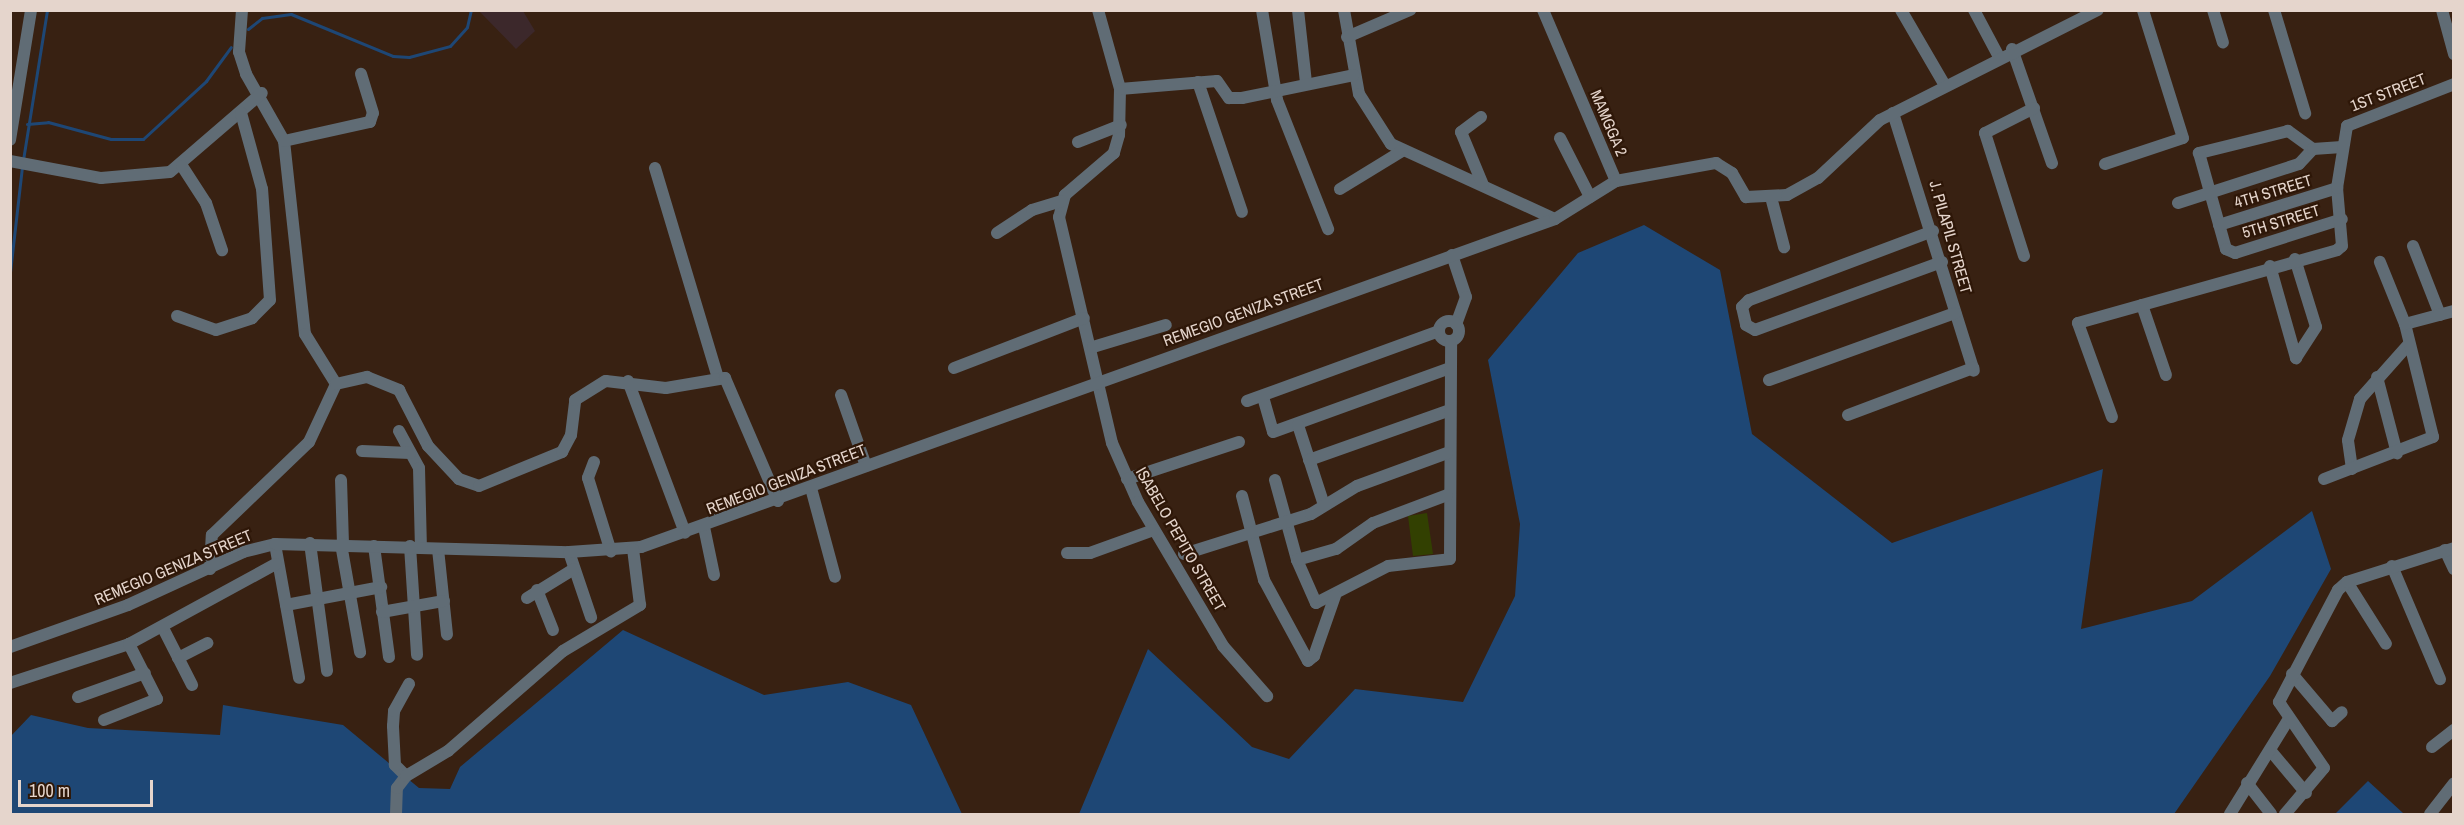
<!DOCTYPE html>
<style>
body{margin:0}
#map{position:relative;width:2464px;height:825px;overflow:hidden;background:#382112;font-family:"Archivo Narrow",sans-serif}
div>[style]{position:absolute}
.industrial>*{inset:0;background:#3c282b}
.green>*{inset:0;background:#324001}
.water>*{inset:0;background:#1e4775}
.stream>*{height:3px;margin:-1.5px;padding:0 1.5px;transform-origin:1.5px;border-radius:1.5px;background:#1e4775}
.minor>*{height:12px;margin:-6px;padding:0 6px;transform-origin:6px;border-radius:6px;background:#606c75}
.minor>.ring{margin:-6px;padding:0;box-sizing:content-box;background:none;border:12px solid #606c75;border-radius:50%}
span{translate:-50% -50%;white-space:nowrap;text-align:center;line-height:1.15;-webkit-text-stroke:4.5px #2e1708;paint-order:stroke}
.street-label{font-size:16px;color:#e5d5cc}
.frame{position:absolute;inset:0;border:12px solid #e5d5cc;pointer-events:none}
.scale{position:absolute;left:18px;top:780px;width:135px;height:27px;box-sizing:border-box;border:3px solid #e5d5cc;border-top:0;padding-left:8px;font-size:18px;line-height:21px;white-space:nowrap;color:#e5d5cc;-webkit-text-stroke:4px #2e1708;paint-order:stroke}
</style>
<div id="map">
<div class="industrial">
<i style="clip-path:polygon(479px 11px,523px 11px,535px 31px,516px 49px)"></i>
</div>
<div class="green">
<i style="clip-path:polygon(1427px 513px,1433px 554px,1413px 556px,1408px 516px)"></i>
</div>
<div class="water">
<i style="clip-path:polygon(1644px 225px,1720px 270px,1752px 434px,1892px 543px,2103px 469px,2081px 629px,2192px 601px,2312px 511px,2331px 569px,2270px 676px,2174px 814px,1079px 814px,1148px 649px,1252px 747px,1289px 759px,1355px 689px,1463px 702px,1515px 596px,1520px 524px,1488px 360px,1578px 253px)"></i>
<i style="clip-path:polygon(623px 630px,764px 695px,848px 682px,911px 705px,962px 814px,11px 814px,10px 737px,31px 715px,88px 728px,220px 735px,223px 705px,343px 725px,419px 788px,450px 789px,460px 767px)"></i>
<i style="clip-path:polygon(2368px 781px,2403px 813px,2404px 814px,2335px 814px)"></i>
</div>
<div class="stream">
<i style="left:248px;top:29px;width:18px;rotate:-38deg"></i>
<i style="left:262px;top:18px;width:29px;rotate:-8deg"></i>
<i style="left:291px;top:14px;width:110px;rotate:22.4deg"></i>
<i style="left:393px;top:56px;width:16px;rotate:4deg"></i>
<i style="left:409px;top:57px;width:42px;rotate:-15deg"></i>
<i style="left:450px;top:46px;width:25px;rotate:-48deg"></i>
<i style="left:467px;top:27px;width:17px;rotate:-77deg"></i>
<i style="left:27px;top:124px;width:21px;rotate:-5deg"></i>
<i style="left:48px;top:122px;width:65px;rotate:15.1deg"></i>
<i style="left:111px;top:139px;width:32px"></i>
<i style="left:143px;top:139px;width:86px;rotate:-42.6deg"></i>
<i style="left:206px;top:81px;width:42px;rotate:-53.7deg"></i>
<i style="left:23px;top:160px;width:152px;rotate:-80.9deg"></i>
<i style="left:10px;top:272px;width:107px;rotate:-83.5deg"></i>
</div>
<div class="minor">
<i style="left:242px;top:10px;width:42px;rotate:94.1deg"></i>
<i style="left:239px;top:52px;width:23px;rotate:72deg"></i>
<i style="left:246px;top:74px;width:77px;rotate:60.4deg"></i>
<i style="left:284px;top:141px;width:194px;rotate:83.8deg"></i>
<i style="left:305px;top:334px;width:59px;rotate:58.2deg"></i>
<i style="left:1098px;top:10px;width:82px;rotate:74.4deg"></i>
<i style="left:1120px;top:89px;width:46px;rotate:91.2deg"></i>
<i style="left:1119px;top:135px;width:19px;rotate:106deg"></i>
<i style="left:1114px;top:153px;width:65px;rotate:139.4deg"></i>
<i style="left:1065px;top:195px;width:23px;rotate:105deg"></i>
<i style="left:1059px;top:217px;width:232px;rotate:76.8deg"></i>
<i style="left:1112px;top:443px;width:64px;rotate:66.2deg"></i>
<i style="left:1138px;top:502px;width:167px;rotate:59.4deg"></i>
<i style="left:1223px;top:646px;width:67px;rotate:48.7deg"></i>
<i style="left:1262px;top:10px;width:91px;rotate:80.5deg"></i>
<i style="left:1277px;top:100px;width:139px;rotate:68.4deg"></i>
<i style="left:1298px;top:10px;width:72px;rotate:83.7deg"></i>
<i style="left:1344px;top:10px;width:85px;rotate:79.9deg"></i>
<i style="left:1359px;top:94px;width:59px;rotate:57.4deg"></i>
<i style="left:1391px;top:144px;width:180px;rotate:24.6deg"></i>
<i style="left:1543px;top:10px;width:186px;rotate:66.9deg"></i>
<i style="left:1901px;top:10px;width:86px;rotate:59.8deg"></i>
<i style="left:1974px;top:10px;width:53px;rotate:62deg"></i>
<i style="left:2213px;top:10px;width:34px;rotate:73deg"></i>
<i style="left:2274px;top:10px;width:108px;rotate:73.2deg"></i>
<i style="left:2442px;top:10px;width:46px;rotate:74.7deg"></i>
<i style="left:1347px;top:37px;width:69px;rotate:-23.2deg"></i>
<i style="left:2012px;top:49px;width:121px;rotate:70.7deg"></i>
<i style="left:1198px;top:82px;width:137px;rotate:71.3deg"></i>
<i style="left:1120px;top:89px;width:97px;rotate:-4.7deg"></i>
<i style="left:1217px;top:81px;width:21px;rotate:55deg"></i>
<i style="left:1229px;top:98px;width:13px"></i>
<i style="left:1242px;top:98px;width:114px;rotate:-11.6deg"></i>
<i style="left:1893px;top:113px;width:270px;rotate:72.6deg"></i>
<i style="left:1481px;top:117px;width:25px;rotate:143deg"></i>
<i style="left:1461px;top:132px;width:57px;rotate:67.5deg"></i>
<i style="left:1560px;top:138px;width:66px;rotate:63deg"></i>
<i style="left:10px;top:140px;width:132px;rotate:-80.8deg"></i>
<i style="left:284px;top:141px;width:88px;rotate:-12.5deg"></i>
<i style="left:370px;top:122px;width:9px;rotate:-72deg"></i>
<i style="left:373px;top:113px;width:41px;rotate:-107.1deg"></i>
<i style="left:1078px;top:142px;width:46px;rotate:-21.6deg"></i>
<i style="left:2313px;top:149px;width:31px;rotate:-144deg"></i>
<i style="left:2288px;top:131px;width:92px;rotate:166.1deg"></i>
<i style="left:2199px;top:153px;width:100px;rotate:74.3deg"></i>
<i style="left:2226px;top:249px;width:10px;rotate:24deg"></i>
<i style="left:2235px;top:253px;width:112px;rotate:-17.6deg"></i>
<i style="left:10px;top:161px;width:93px;rotate:10.6deg"></i>
<i style="left:101px;top:178px;width:69px;rotate:-5deg"></i>
<i style="left:170px;top:172px;width:121px;rotate:-40.7deg"></i>
<i style="left:2105px;top:164px;width:82px;rotate:-18.4deg"></i>
<i style="left:2183px;top:138px;width:134px;rotate:-107.4deg"></i>
<i style="left:182px;top:166px;width:44px;rotate:57deg"></i>
<i style="left:206px;top:203px;width:50px;rotate:71.2deg"></i>
<i style="left:655px;top:168px;width:219px;rotate:73.3deg"></i>
<i style="left:1340px;top:189px;width:73px;rotate:-31.5deg"></i>
<i style="left:1771px;top:197px;width:52px;rotate:75.4deg"></i>
<i style="left:2178px;top:203px;width:127px;rotate:-17.9deg"></i>
<i style="left:2299px;top:164px;width:21px;rotate:-47deg"></i>
<i style="left:2313px;top:149px;width:29px;rotate:-4deg"></i>
<i style="left:2219px;top:225px;width:124px;rotate:-17.4deg"></i>
<i style="left:1933px;top:231px;width:197px;rotate:159.4deg"></i>
<i style="left:1749px;top:300px;width:10px;rotate:135deg"></i>
<i style="left:1742px;top:307px;width:18px;rotate:77deg"></i>
<i style="left:1746px;top:325px;width:10px;rotate:29deg"></i>
<i style="left:1755px;top:330px;width:199px;rotate:-20deg"></i>
<i style="left:997px;top:233px;width:42px;rotate:-33.3deg"></i>
<i style="left:1032px;top:210px;width:31px;rotate:-17deg"></i>
<i style="left:2413px;top:246px;width:74px;rotate:68.6deg"></i>
<i style="left:1452px;top:255px;width:44px;rotate:71.6deg"></i>
<i style="left:1466px;top:297px;width:29px;rotate:110deg"></i>
<i style="left:2024px;top:256px;width:129px;rotate:-107.6deg"></i>
<i style="left:1985px;top:133px;width:55px;rotate:-27deg"></i>
<i style="left:2295px;top:259px;width:71px;rotate:72.8deg"></i>
<i style="left:2316px;top:327px;width:37px;rotate:123deg"></i>
<i style="left:2270px;top:266px;width:96px;rotate:74.2deg"></i>
<i style="left:2142px;top:305px;width:74px;rotate:71.1deg"></i>
<i style="left:177px;top:316px;width:41px;rotate:19.7deg"></i>
<i style="left:216px;top:330px;width:38px;rotate:-18deg"></i>
<i style="left:252px;top:318px;width:25px;rotate:-45deg"></i>
<i style="left:270px;top:300px;width:111px;rotate:-94.1deg"></i>
<i style="left:262px;top:189px;width:79px;rotate:-105.4deg"></i>
<i class="ring" style="left:1439px;top:321px;width:8px;height:8px"></i>
<i style="left:2405px;top:324px;width:51px;rotate:-14.9deg"></i>
<i style="left:1093px;top:347px;width:76px;rotate:-16.8deg"></i>
<i style="left:954px;top:368px;width:139px;rotate:-21deg"></i>
<i style="left:2377px;top:377px;width:79px;rotate:75.3deg"></i>
<i style="left:1769px;top:380px;width:198px;rotate:-19.8deg"></i>
<i style="left:628px;top:381px;width:162px;rotate:69.4deg"></i>
<i style="left:841px;top:395px;width:75px;rotate:70.6deg"></i>
<i style="left:1263px;top:397px;width:36px;rotate:74deg"></i>
<i style="left:1273px;top:432px;width:185px;rotate:-19.9deg"></i>
<i style="left:1247px;top:401px;width:204px;rotate:-20deg"></i>
<i style="left:1848px;top:415px;width:134px;rotate:-20.6deg"></i>
<i style="left:2112px;top:417px;width:100px;rotate:-109.9deg"></i>
<i style="left:2078px;top:323px;width:269px;rotate:-15.7deg"></i>
<i style="left:2337px;top:250px;width:6px;rotate:-39deg"></i>
<i style="left:2342px;top:246px;width:58px;rotate:-94.9deg"></i>
<i style="left:2337px;top:188px;width:63px;rotate:-80.8deg"></i>
<i style="left:2347px;top:126px;width:115px;rotate:-21.4deg"></i>
<i style="left:1298px;top:425px;width:81px;rotate:72deg"></i>
<i style="left:399px;top:431px;width:42px;rotate:61.6deg"></i>
<i style="left:419px;top:468px;width:80px;rotate:88.6deg"></i>
<i style="left:362px;top:451px;width:48px;rotate:2.4deg"></i>
<i style="left:1309px;top:460px;width:146px;rotate:-19.5deg"></i>
<i style="left:594px;top:462px;width:17px;rotate:111deg"></i>
<i style="left:588px;top:478px;width:77px;rotate:72.7deg"></i>
<i style="left:2352px;top:469px;width:29px;rotate:-98deg"></i>
<i style="left:2348px;top:440px;width:43px;rotate:-73.7deg"></i>
<i style="left:2360px;top:399px;width:72px;rotate:-48.4deg"></i>
<i style="left:1127px;top:479px;width:118px;rotate:-18.3deg"></i>
<i style="left:2324px;top:479px;width:117px;rotate:-21.1deg"></i>
<i style="left:2433px;top:437px;width:116px;rotate:-103.9deg"></i>
<i style="left:2405px;top:324px;width:67px;rotate:-112deg"></i>
<i style="left:341px;top:480px;width:64px;rotate:88.2deg"></i>
<i style="left:1275px;top:480px;width:83px;rotate:74.6deg"></i>
<i style="left:1297px;top:560px;width:47px;rotate:66.2deg"></i>
<i style="left:1316px;top:603px;width:81px;rotate:-27.2deg"></i>
<i style="left:1388px;top:566px;width:62px;rotate:-6.4deg"></i>
<i style="left:1450px;top:559px;width:218px;rotate:-89.7deg"></i>
<i style="left:811px;top:488px;width:92px;rotate:74.9deg"></i>
<i style="left:1242px;top:496px;width:87px;rotate:75.3deg"></i>
<i style="left:1264px;top:580px;width:92px;rotate:61.5deg"></i>
<i style="left:1308px;top:661px;width:8px;rotate:-40deg"></i>
<i style="left:1314px;top:656px;width:64px;rotate:-70.7deg"></i>
<i style="left:704px;top:527px;width:49px;rotate:78.2deg"></i>
<i style="left:310px;top:543px;width:129px;rotate:82.4deg"></i>
<i style="left:275px;top:544px;width:136px;rotate:79.8deg"></i>
<i style="left:341px;top:544px;width:110px;rotate:80deg"></i>
<i style="left:374px;top:546px;width:112px;rotate:82.3deg"></i>
<i style="left:410px;top:546px;width:109px;rotate:86.3deg"></i>
<i style="left:438px;top:549px;width:86px;rotate:84deg"></i>
<i style="left:2445px;top:550px;width:21px;rotate:65deg"></i>
<i style="left:569px;top:552px;width:69px;rotate:71.3deg"></i>
<i style="left:1067px;top:553px;width:23px"></i>
<i style="left:1090px;top:553px;width:68px;rotate:-19.8deg"></i>
<i style="left:1184px;top:554px;width:133px;rotate:-17.5deg"></i>
<i style="left:1311px;top:514px;width:54px;rotate:-31.3deg"></i>
<i style="left:1357px;top:486px;width:96px;rotate:-20.1deg"></i>
<i style="left:1297px;top:560px;width:41px;rotate:-15.8deg"></i>
<i style="left:1336px;top:549px;width:45px;rotate:-35.1deg"></i>
<i style="left:1373px;top:523px;width:79px;rotate:-20.7deg"></i>
<i style="left:2392px;top:566px;width:123px;rotate:67deg"></i>
<i style="left:210px;top:569px;width:34px;rotate:-87deg"></i>
<i style="left:212px;top:535px;width:134px;rotate:-43.8deg"></i>
<i style="left:309px;top:442px;width:64px;rotate:-65deg"></i>
<i style="left:336px;top:384px;width:32px;rotate:-13deg"></i>
<i style="left:367px;top:377px;width:35px;rotate:22deg"></i>
<i style="left:399px;top:390px;width:63px;rotate:62.6deg"></i>
<i style="left:428px;top:446px;width:45px;rotate:46.8deg"></i>
<i style="left:459px;top:479px;width:21px;rotate:19deg"></i>
<i style="left:479px;top:486px;width:90px;rotate:-22.3deg"></i>
<i style="left:562px;top:452px;width:19px;rotate:-62deg"></i>
<i style="left:571px;top:435px;width:35px;rotate:-83deg"></i>
<i style="left:575px;top:400px;width:36px;rotate:-32deg"></i>
<i style="left:606px;top:381px;width:60px;rotate:6.7deg"></i>
<i style="left:666px;top:388px;width:60px;rotate:-9.6deg"></i>
<i style="left:725px;top:378px;width:134px;rotate:66.7deg"></i>
<i style="left:2347px;top:582px;width:73px;rotate:57.8deg"></i>
<i style="left:537px;top:590px;width:43px;rotate:68.2deg"></i>
<i style="left:527px;top:598px;width:55px;rotate:-31.7deg"></i>
<i style="left:286px;top:605px;width:97px;rotate:-10.7deg"></i>
<i style="left:382px;top:612px;width:63px;rotate:-10.1deg"></i>
<i style="left:163px;top:628px;width:64px;rotate:63deg"></i>
<i style="left:10px;top:647px;width:125px;rotate:-19.6deg"></i>
<i style="left:128px;top:605px;width:127px;rotate:-24.7deg"></i>
<i style="left:243px;top:552px;width:33px;rotate:-14deg"></i>
<i style="left:275px;top:544px;width:294px;rotate:1.6deg"></i>
<i style="left:569px;top:552px;width:72px;rotate:-4deg"></i>
<i style="left:641px;top:547px;width:971px;rotate:-19.74deg"></i>
<i style="left:1555px;top:219px;width:72px;rotate:-31.9deg"></i>
<i style="left:1616px;top:181px;width:102px;rotate:-10.2deg"></i>
<i style="left:1716px;top:163px;width:19px;rotate:32deg"></i>
<i style="left:1732px;top:173px;width:28px;rotate:60deg"></i>
<i style="left:1746px;top:197px;width:41px;rotate:-2.8deg"></i>
<i style="left:1787px;top:195px;width:35px;rotate:-29deg"></i>
<i style="left:1818px;top:178px;width:85px;rotate:-43.1deg"></i>
<i style="left:1880px;top:120px;width:244px;rotate:-26.8deg"></i>
<i style="left:178px;top:658px;width:33px;rotate:-27deg"></i>
<i style="left:2292px;top:674px;width:62px;rotate:49.6deg"></i>
<i style="left:2332px;top:721px;width:13px;rotate:-42deg"></i>
<i style="left:10px;top:683px;width:125px;rotate:-18.1deg"></i>
<i style="left:129px;top:644px;width:167px;rotate:-28.6deg"></i>
<i style="left:78px;top:697px;width:71px;rotate:-19.7deg"></i>
<i style="left:104px;top:720px;width:57px;rotate:-21.6deg"></i>
<i style="left:157px;top:699px;width:62px;rotate:-117deg"></i>
<i style="left:2432px;top:747px;width:28px;rotate:-38deg"></i>
<i style="left:2270px;top:750px;width:56px;rotate:50.1deg"></i>
<i style="left:406px;top:776px;width:16px;rotate:-135deg"></i>
<i style="left:395px;top:765px;width:39px;rotate:-93deg"></i>
<i style="left:393px;top:726px;width:15px;rotate:-86deg"></i>
<i style="left:394px;top:711px;width:31px;rotate:-61deg"></i>
<i style="left:2247px;top:783px;width:39px;rotate:52deg"></i>
<i style="left:396px;top:814px;width:26px;rotate:-88deg"></i>
<i style="left:397px;top:788px;width:15px;rotate:-53deg"></i>
<i style="left:406px;top:776px;width:49px;rotate:-30.8deg"></i>
<i style="left:448px;top:751px;width:152px;rotate:-41deg"></i>
<i style="left:563px;top:651px;width:90px;rotate:-30.9deg"></i>
<i style="left:640px;top:605px;width:56px;rotate:-97.1deg"></i>
<i style="left:2230px;top:814px;width:110px;rotate:-58.3deg"></i>
<i style="left:2285px;top:814px;width:60px;rotate:-49.7deg"></i>
<i style="left:2324px;top:768px;width:80px;rotate:-124.3deg"></i>
<i style="left:2279px;top:702px;width:127px;rotate:-62.2deg"></i>
<i style="left:2338px;top:590px;width:12px;rotate:-42deg"></i>
<i style="left:2347px;top:582px;width:112px;rotate:-17.6deg"></i>
<i style="left:2430px;top:814px;width:39px;rotate:-52deg"></i>
</div>
<div class="street-label">
<span style="left:2388px;top:92px;rotate:-21deg">1ST STREET</span>
<span style="left:1609px;top:123px;rotate:67deg">MAMGGA 2</span>
<span style="left:2273px;top:191px;rotate:-17deg">4TH STREET</span>
<span style="left:2281px;top:221px;rotate:-17deg">5TH STREET</span>
<span style="left:1951px;top:237px;rotate:74deg">J. PILAPIL STREET</span>
<span style="left:1243px;top:312px;rotate:-20deg">REMEGIO GENIZA STREET</span>
<span style="left:786px;top:479px;rotate:-21deg">REMEGIO GENIZA STREET</span>
<span style="left:1181px;top:539px;rotate:60deg">ISABELO PEPITO STREET</span>
<span style="left:173px;top:567px;rotate:-23deg">REMEGIO GENIZA STREET</span>
</div>
<div class="frame"></div>
<div class="scale">100 m</div>
</div>
